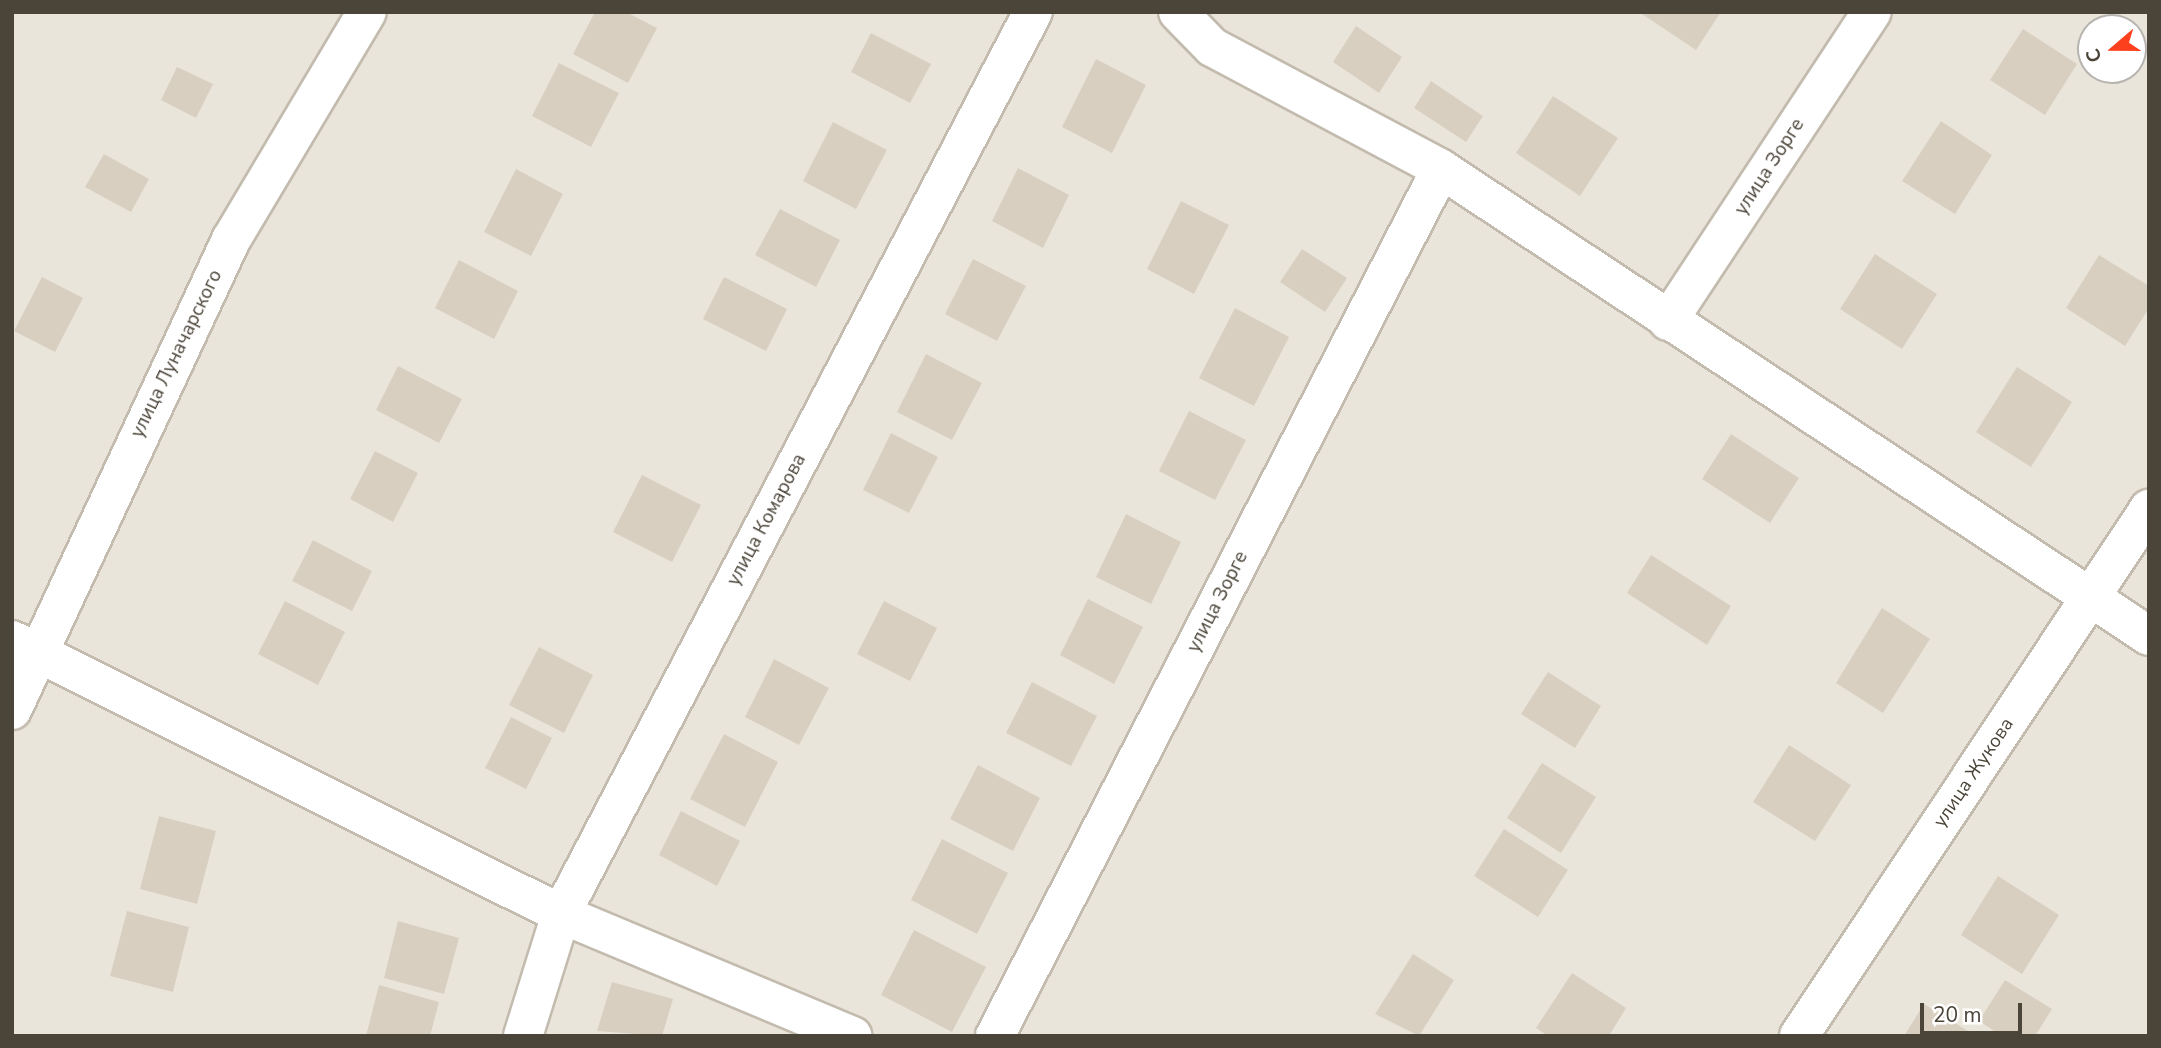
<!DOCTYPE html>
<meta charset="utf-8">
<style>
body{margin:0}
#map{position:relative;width:2161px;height:1048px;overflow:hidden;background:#f6f3ec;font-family:"Nunito Sans",sans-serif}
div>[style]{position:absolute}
.residential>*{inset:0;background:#eae5da}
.building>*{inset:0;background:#d8cfc1}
.roads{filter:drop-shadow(2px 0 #c2bbae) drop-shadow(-2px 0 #c2bbae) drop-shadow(0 2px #c2bbae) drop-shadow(0 -2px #c2bbae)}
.minor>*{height:38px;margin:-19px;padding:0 19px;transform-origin:19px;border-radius:19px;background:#fff}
span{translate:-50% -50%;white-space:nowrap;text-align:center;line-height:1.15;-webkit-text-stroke:7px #fff;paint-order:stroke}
.street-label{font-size:19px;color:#4b4439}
.frame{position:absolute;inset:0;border:14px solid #4b4439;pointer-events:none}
.north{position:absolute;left:2077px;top:14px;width:70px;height:70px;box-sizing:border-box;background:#fff;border:2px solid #b7b4b0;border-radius:50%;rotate:250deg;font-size:19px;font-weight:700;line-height:28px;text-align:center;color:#4b4439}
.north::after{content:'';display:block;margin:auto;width:24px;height:32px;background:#fc3f1d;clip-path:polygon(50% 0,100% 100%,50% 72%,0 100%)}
.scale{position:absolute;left:1920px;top:1003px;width:102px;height:32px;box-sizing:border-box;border:4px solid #4b4439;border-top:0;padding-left:9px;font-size:21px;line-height:24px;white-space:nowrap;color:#4b4439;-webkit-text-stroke:5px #fff;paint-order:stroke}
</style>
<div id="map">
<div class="residential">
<i style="clip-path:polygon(evenodd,12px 12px,2149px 12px,2149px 1036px,12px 1036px,12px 12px,2091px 28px,2133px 28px,2133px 70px,2091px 70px,2091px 28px)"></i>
</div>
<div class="building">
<i style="clip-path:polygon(595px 12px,626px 12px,657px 28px,628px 83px,573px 54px)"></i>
<i style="clip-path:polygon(1639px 12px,1721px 12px,1696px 50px)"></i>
<i style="clip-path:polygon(1356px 26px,1402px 57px,1379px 93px,1333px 62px)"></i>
<i style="clip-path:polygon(2023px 29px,2077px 64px,2045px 115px,1990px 80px)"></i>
<i style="clip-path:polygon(871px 33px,931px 64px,910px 103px,851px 72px)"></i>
<i style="clip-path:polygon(1096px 59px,1146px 85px,1112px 153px,1062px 127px)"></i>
<i style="clip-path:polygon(559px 63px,619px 93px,591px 147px,532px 116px)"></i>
<i style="clip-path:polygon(177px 67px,213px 84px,196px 118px,161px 100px)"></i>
<i style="clip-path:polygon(1431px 81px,1483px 116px,1466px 142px,1414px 108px)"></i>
<i style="clip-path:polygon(1553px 96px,1618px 138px,1580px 196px,1516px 153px)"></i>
<i style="clip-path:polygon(1941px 121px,1992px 155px,1955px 214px,1902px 181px)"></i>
<i style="clip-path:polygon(833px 122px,887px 150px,856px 209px,803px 181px)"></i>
<i style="clip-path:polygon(104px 154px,149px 179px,131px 212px,85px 187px)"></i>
<i style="clip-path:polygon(1018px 168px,1069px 195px,1043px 248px,992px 221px)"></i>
<i style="clip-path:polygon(516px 169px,563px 194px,531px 256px,484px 232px)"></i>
<i style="clip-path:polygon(1181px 201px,1229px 225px,1194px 294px,1147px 269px)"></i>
<i style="clip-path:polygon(780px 209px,840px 240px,816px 287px,755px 255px)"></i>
<i style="clip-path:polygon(1302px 249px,1347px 278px,1325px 312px,1280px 282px)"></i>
<i style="clip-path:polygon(1875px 254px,1937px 294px,1902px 349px,1840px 309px)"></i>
<i style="clip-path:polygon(2099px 255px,2149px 286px,2149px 308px,2125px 346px,2066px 308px)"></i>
<i style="clip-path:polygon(973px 259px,1026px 286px,997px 341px,945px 314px)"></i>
<i style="clip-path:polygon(459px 260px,518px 291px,494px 339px,435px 308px)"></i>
<i style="clip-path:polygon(42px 277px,83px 298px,55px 352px,14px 331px)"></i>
<i style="clip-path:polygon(724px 277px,787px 309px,766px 351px,703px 319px)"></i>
<i style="clip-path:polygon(1235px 308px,1289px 337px,1254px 406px,1199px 378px)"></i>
<i style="clip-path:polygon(926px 354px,982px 383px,952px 440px,897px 412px)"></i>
<i style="clip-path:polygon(398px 366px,462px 399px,439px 443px,376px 410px)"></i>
<i style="clip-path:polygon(2017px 367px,2072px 402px,2031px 467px,1976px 432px)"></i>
<i style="clip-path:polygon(1189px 411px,1246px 440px,1215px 500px,1159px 471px)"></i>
<i style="clip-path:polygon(891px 433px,938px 457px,909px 513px,863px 490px)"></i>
<i style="clip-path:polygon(1731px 434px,1799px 478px,1770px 523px,1702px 479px)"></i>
<i style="clip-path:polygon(375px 451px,418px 473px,393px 522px,350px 499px)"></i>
<i style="clip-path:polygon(642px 475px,701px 505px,672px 562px,613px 532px)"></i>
<i style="clip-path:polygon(1126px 514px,1181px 542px,1151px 604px,1096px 577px)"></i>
<i style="clip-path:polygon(313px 540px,372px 571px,352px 611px,292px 581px)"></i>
<i style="clip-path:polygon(1651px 555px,1731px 606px,1707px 645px,1627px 593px)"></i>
<i style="clip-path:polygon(1088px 599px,1143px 627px,1114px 684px,1060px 655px)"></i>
<i style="clip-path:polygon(285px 601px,345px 632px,318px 685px,258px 654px)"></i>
<i style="clip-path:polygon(884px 601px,937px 628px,910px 681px,857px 654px)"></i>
<i style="clip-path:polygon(1882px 608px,1930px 639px,1883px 713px,1836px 683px)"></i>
<i style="clip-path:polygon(539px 647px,593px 675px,564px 733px,509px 705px)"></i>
<i style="clip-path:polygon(774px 659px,829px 688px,799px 745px,745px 717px)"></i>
<i style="clip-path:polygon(1548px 672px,1601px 706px,1575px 748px,1521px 714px)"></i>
<i style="clip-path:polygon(1032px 682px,1097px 716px,1071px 766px,1006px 733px)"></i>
<i style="clip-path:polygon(511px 717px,552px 738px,526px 789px,485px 768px)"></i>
<i style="clip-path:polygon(724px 734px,778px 762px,745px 827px,690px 799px)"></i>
<i style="clip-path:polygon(1789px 745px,1851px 785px,1815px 841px,1753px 802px)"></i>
<i style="clip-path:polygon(1542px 763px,1596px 797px,1561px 853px,1507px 818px)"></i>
<i style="clip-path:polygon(978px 765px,1040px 798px,1013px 851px,950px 819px)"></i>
<i style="clip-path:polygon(681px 811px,740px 841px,717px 886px,659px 855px)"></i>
<i style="clip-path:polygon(159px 816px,216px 831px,197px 904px,140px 889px)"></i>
<i style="clip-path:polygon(1504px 829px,1568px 870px,1538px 917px,1474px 876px)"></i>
<i style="clip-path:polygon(942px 839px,1008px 873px,977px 934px,911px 900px)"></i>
<i style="clip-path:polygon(1998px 876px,2059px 915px,2022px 974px,1961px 935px)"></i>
<i style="clip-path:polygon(127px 911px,189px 927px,173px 992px,110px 976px)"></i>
<i style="clip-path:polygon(398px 921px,459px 938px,444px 994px,384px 978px)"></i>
<i style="clip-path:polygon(914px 930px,986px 967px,952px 1032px,881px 995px)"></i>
<i style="clip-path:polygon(1413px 954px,1454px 980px,1419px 1036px,1375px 1014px)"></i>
<i style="clip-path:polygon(1572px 973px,1626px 1008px,1609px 1036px,1548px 1036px,1536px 1028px)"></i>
<i style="clip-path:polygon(2005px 980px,2052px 1009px,2035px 1036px,2002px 1036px,1979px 1021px)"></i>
<i style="clip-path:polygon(612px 982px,673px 999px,662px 1036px,597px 1031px)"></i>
<i style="clip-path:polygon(379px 985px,439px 1002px,430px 1036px,366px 1036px)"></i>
<i style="clip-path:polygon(1924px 1004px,1976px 1036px,1904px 1036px)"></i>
</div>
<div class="roads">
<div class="minor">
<i style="left:1178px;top:12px;width:49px;rotate:45.8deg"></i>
<i style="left:1212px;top:47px;width:259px;rotate:28deg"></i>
<i style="left:1441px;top:169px;width:848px;rotate:33.41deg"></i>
<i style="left:1668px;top:321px;width:370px;rotate:-56.6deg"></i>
<i style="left:12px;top:640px;width:614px;rotate:26.52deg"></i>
<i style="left:561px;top:914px;width:316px;rotate:22.7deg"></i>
<i style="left:12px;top:710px;width:519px;rotate:-65.02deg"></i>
<i style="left:231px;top:240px;width:265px;rotate:-59.2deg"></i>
<i style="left:523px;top:1036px;width:128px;rotate:-72.7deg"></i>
<i style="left:561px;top:914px;width:1018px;rotate:-62.38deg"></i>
<i style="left:995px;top:1036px;width:975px;rotate:-62.78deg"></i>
<i style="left:1799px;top:1036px;width:633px;rotate:-56.41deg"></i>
</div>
</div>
<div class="street-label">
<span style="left:1770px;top:167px;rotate:-57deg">улица Зорге</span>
<span style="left:177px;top:354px;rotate:-64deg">улица Луначарского</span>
<span style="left:767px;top:520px;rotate:-62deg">улица Комарова</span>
<span style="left:1218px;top:602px;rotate:-63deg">улица Зорге</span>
<span style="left:1974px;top:773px;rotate:-56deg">улица Жукова</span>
</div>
<div class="frame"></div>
<div class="north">С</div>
<div class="scale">20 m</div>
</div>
